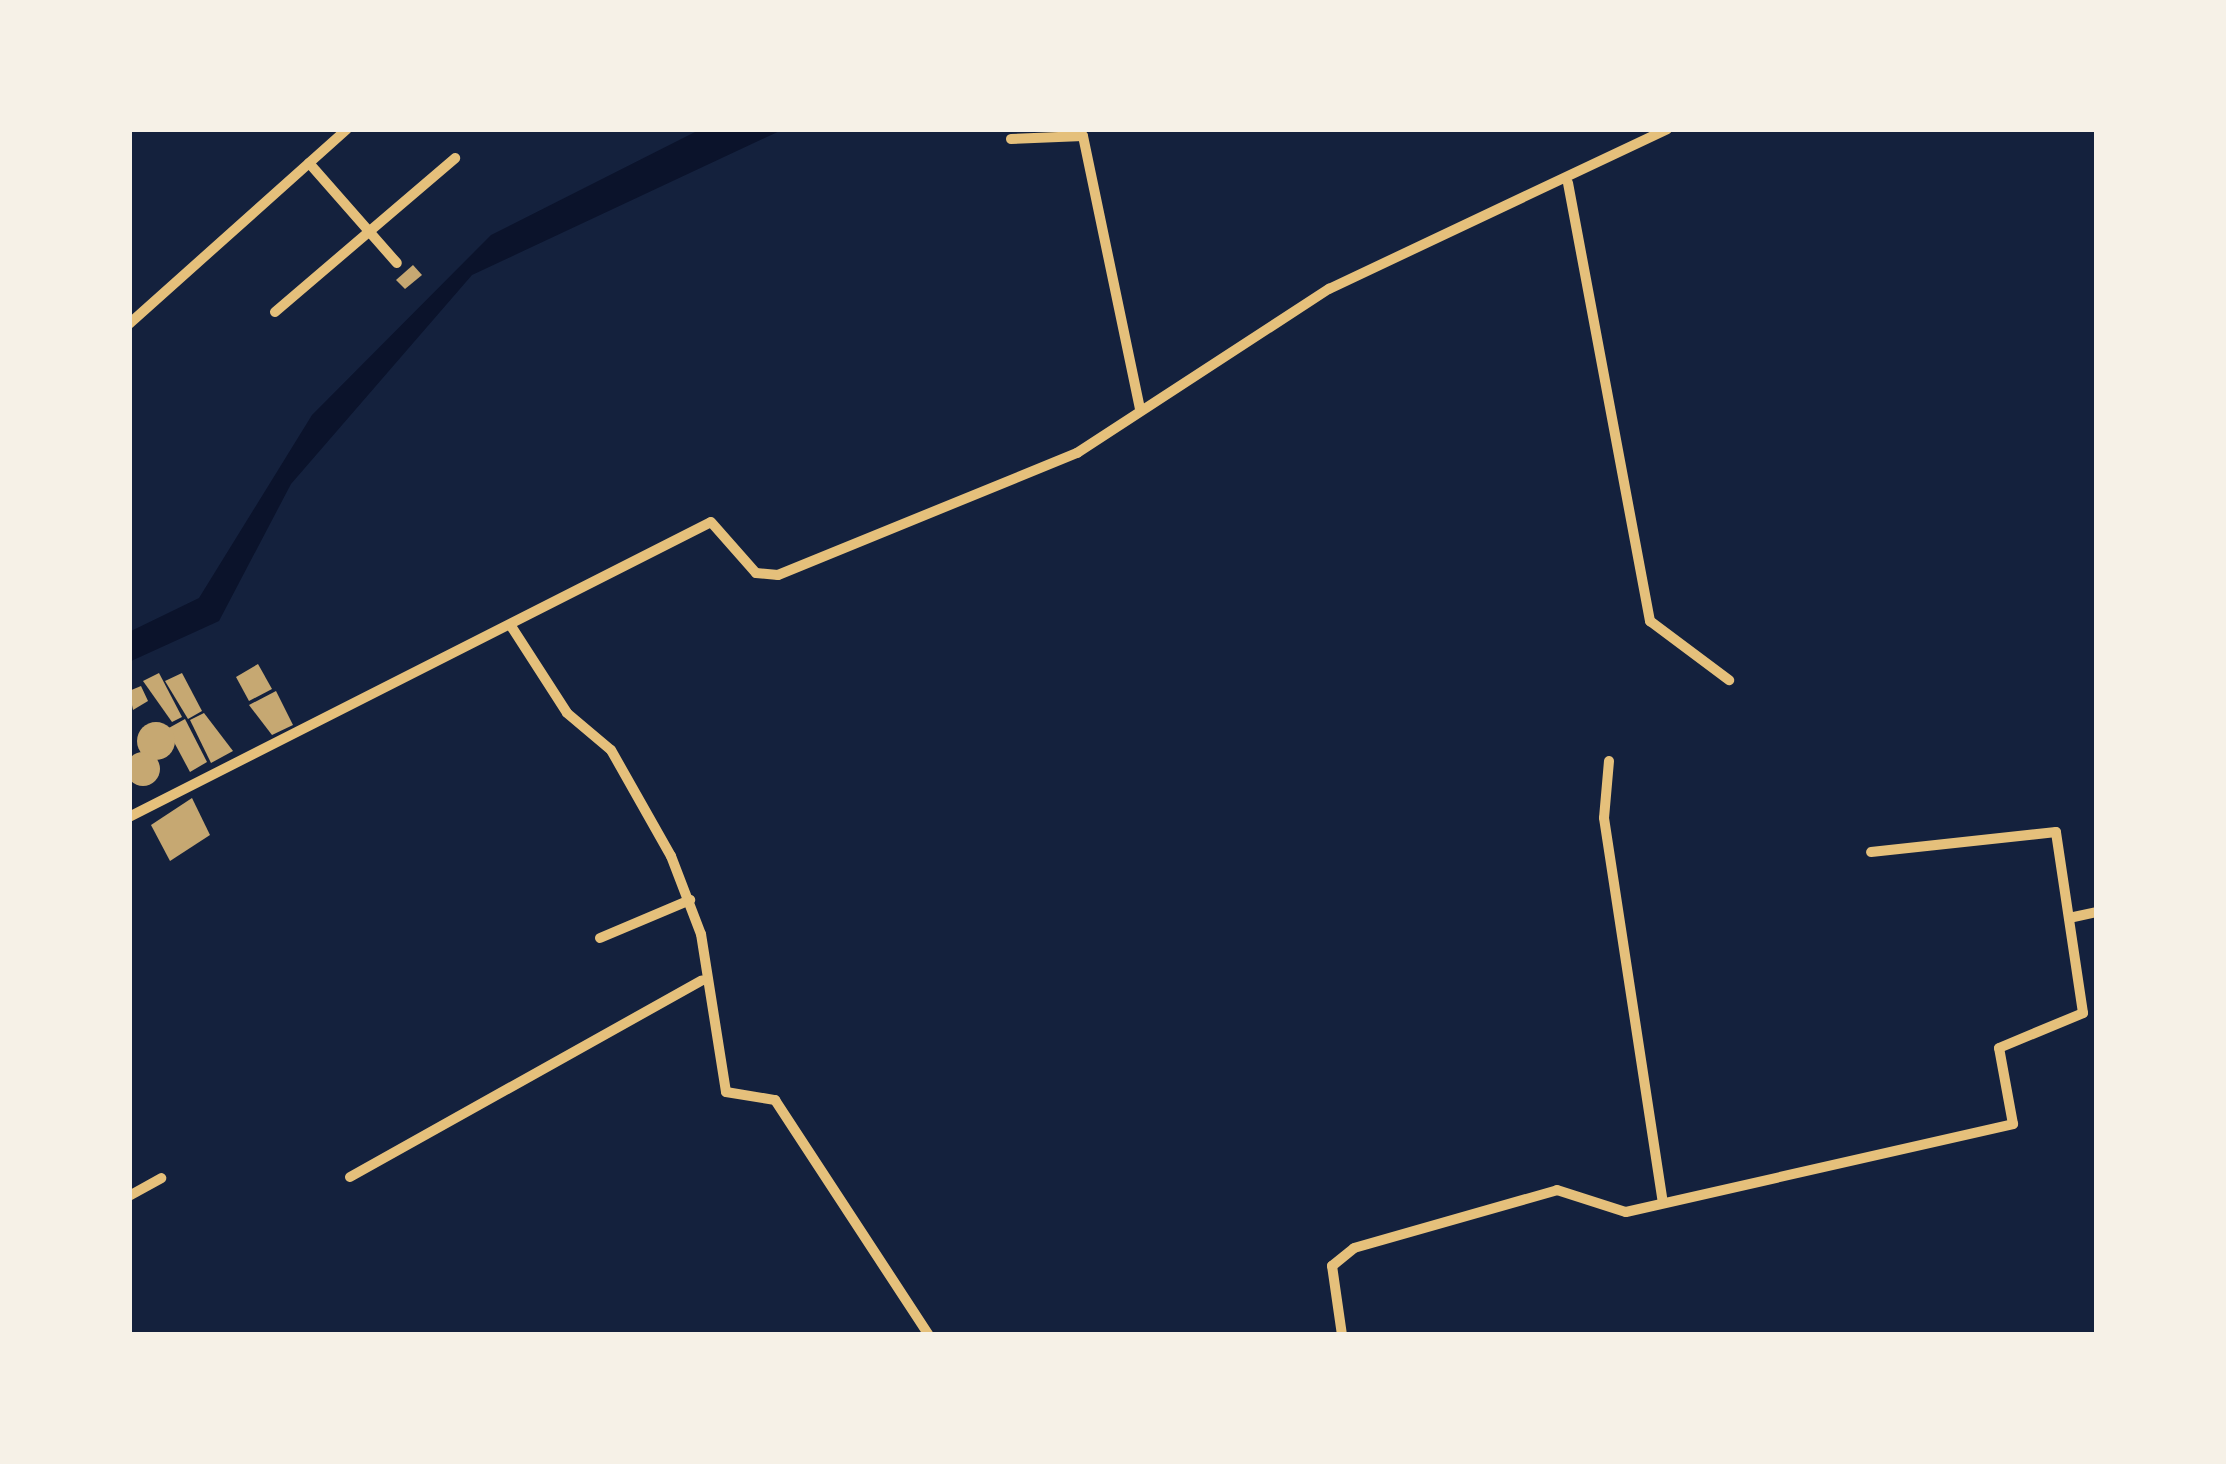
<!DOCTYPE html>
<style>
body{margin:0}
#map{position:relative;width:2226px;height:1464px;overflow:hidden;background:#14213d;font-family:"Titillium Web",sans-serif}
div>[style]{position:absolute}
.water>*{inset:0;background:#0b132b}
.building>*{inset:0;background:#c6a872}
.round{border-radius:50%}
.minor>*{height:10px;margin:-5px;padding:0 5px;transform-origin:5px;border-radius:5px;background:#e5c07b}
span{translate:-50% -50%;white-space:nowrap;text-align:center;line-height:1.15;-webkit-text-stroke:10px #f6f1e7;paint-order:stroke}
.frame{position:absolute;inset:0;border:132px solid #f6f1e7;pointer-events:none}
</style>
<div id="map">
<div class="water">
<i style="clip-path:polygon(701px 129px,784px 129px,472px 275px,291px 484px,219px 621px,129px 662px,129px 632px,199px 598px,312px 415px,491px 235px)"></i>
</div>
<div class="building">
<i style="clip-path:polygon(413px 265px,422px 275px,405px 289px,396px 280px)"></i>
<i style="clip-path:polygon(258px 664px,272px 689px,249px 701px,236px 677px)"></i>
<i style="clip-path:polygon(159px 673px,182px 717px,172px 722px,143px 681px)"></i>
<i style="clip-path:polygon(182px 673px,202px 711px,188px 719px,165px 681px)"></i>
<i style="clip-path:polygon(141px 686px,148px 701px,133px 710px,129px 691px)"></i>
<i style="clip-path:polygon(276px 691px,293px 725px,272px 735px,249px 705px)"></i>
<i style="clip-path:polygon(204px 713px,233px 751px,211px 763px,190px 720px)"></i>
<i style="clip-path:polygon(185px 719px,207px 762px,190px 772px,167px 729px)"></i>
<i class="round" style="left:137px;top:722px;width:38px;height:38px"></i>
<i class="round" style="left:126px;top:752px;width:34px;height:34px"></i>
<i style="clip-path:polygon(192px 798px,210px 835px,170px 861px,151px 825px)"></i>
</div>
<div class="minor">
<i style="left:1011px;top:139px;width:72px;rotate:-2.4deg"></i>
<i style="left:1083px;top:136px;width:279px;rotate:78.2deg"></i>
<i style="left:309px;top:163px;width:133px;rotate:48.7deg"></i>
<i style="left:1568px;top:183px;width:446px;rotate:79.4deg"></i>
<i style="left:1650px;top:621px;width:99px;rotate:36.8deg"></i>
<i style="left:275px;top:312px;width:237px;rotate:-40.5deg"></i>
<i style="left:129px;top:324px;width:292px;rotate:-41.8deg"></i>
<i style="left:511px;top:626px;width:103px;rotate:57.2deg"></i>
<i style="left:567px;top:713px;width:57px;rotate:40.1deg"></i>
<i style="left:611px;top:750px;width:122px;rotate:60.5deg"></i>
<i style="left:671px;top:856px;width:84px;rotate:69deg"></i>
<i style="left:701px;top:934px;width:160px;rotate:81deg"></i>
<i style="left:726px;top:1092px;width:50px;rotate:9.3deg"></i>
<i style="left:775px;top:1100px;width:281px;rotate:56.8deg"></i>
<i style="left:1609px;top:761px;width:57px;rotate:95deg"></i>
<i style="left:1604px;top:818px;width:389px;rotate:81.3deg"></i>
<i style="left:129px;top:817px;width:652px;rotate:-26.88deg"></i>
<i style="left:711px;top:522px;width:68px;rotate:48.6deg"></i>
<i style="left:756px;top:573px;width:22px;rotate:5deg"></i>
<i style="left:778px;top:575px;width:323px;rotate:-22.2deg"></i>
<i style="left:1077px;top:453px;width:301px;rotate:-33.1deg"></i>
<i style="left:1329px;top:289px;width:374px;rotate:-25.3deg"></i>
<i style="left:2069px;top:918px;width:29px;rotate:-12deg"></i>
<i style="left:600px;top:938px;width:98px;rotate:-22.9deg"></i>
<i style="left:350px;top:1177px;width:403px;rotate:-29.2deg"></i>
<i style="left:129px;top:1196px;width:37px;rotate:-29deg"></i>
<i style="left:1342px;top:1335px;width:70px;rotate:-98.2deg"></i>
<i style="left:1332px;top:1266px;width:28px;rotate:-39deg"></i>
<i style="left:1354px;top:1248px;width:211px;rotate:-15.9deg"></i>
<i style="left:1557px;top:1190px;width:72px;rotate:17.7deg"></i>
<i style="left:1626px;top:1212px;width:397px;rotate:-12.8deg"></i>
<i style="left:2013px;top:1124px;width:77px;rotate:-100.4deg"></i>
<i style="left:1999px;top:1048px;width:91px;rotate:-22.6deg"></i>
<i style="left:2083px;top:1013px;width:183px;rotate:-98.5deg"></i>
<i style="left:2056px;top:832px;width:186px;rotate:173.8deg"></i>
</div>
<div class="frame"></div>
</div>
